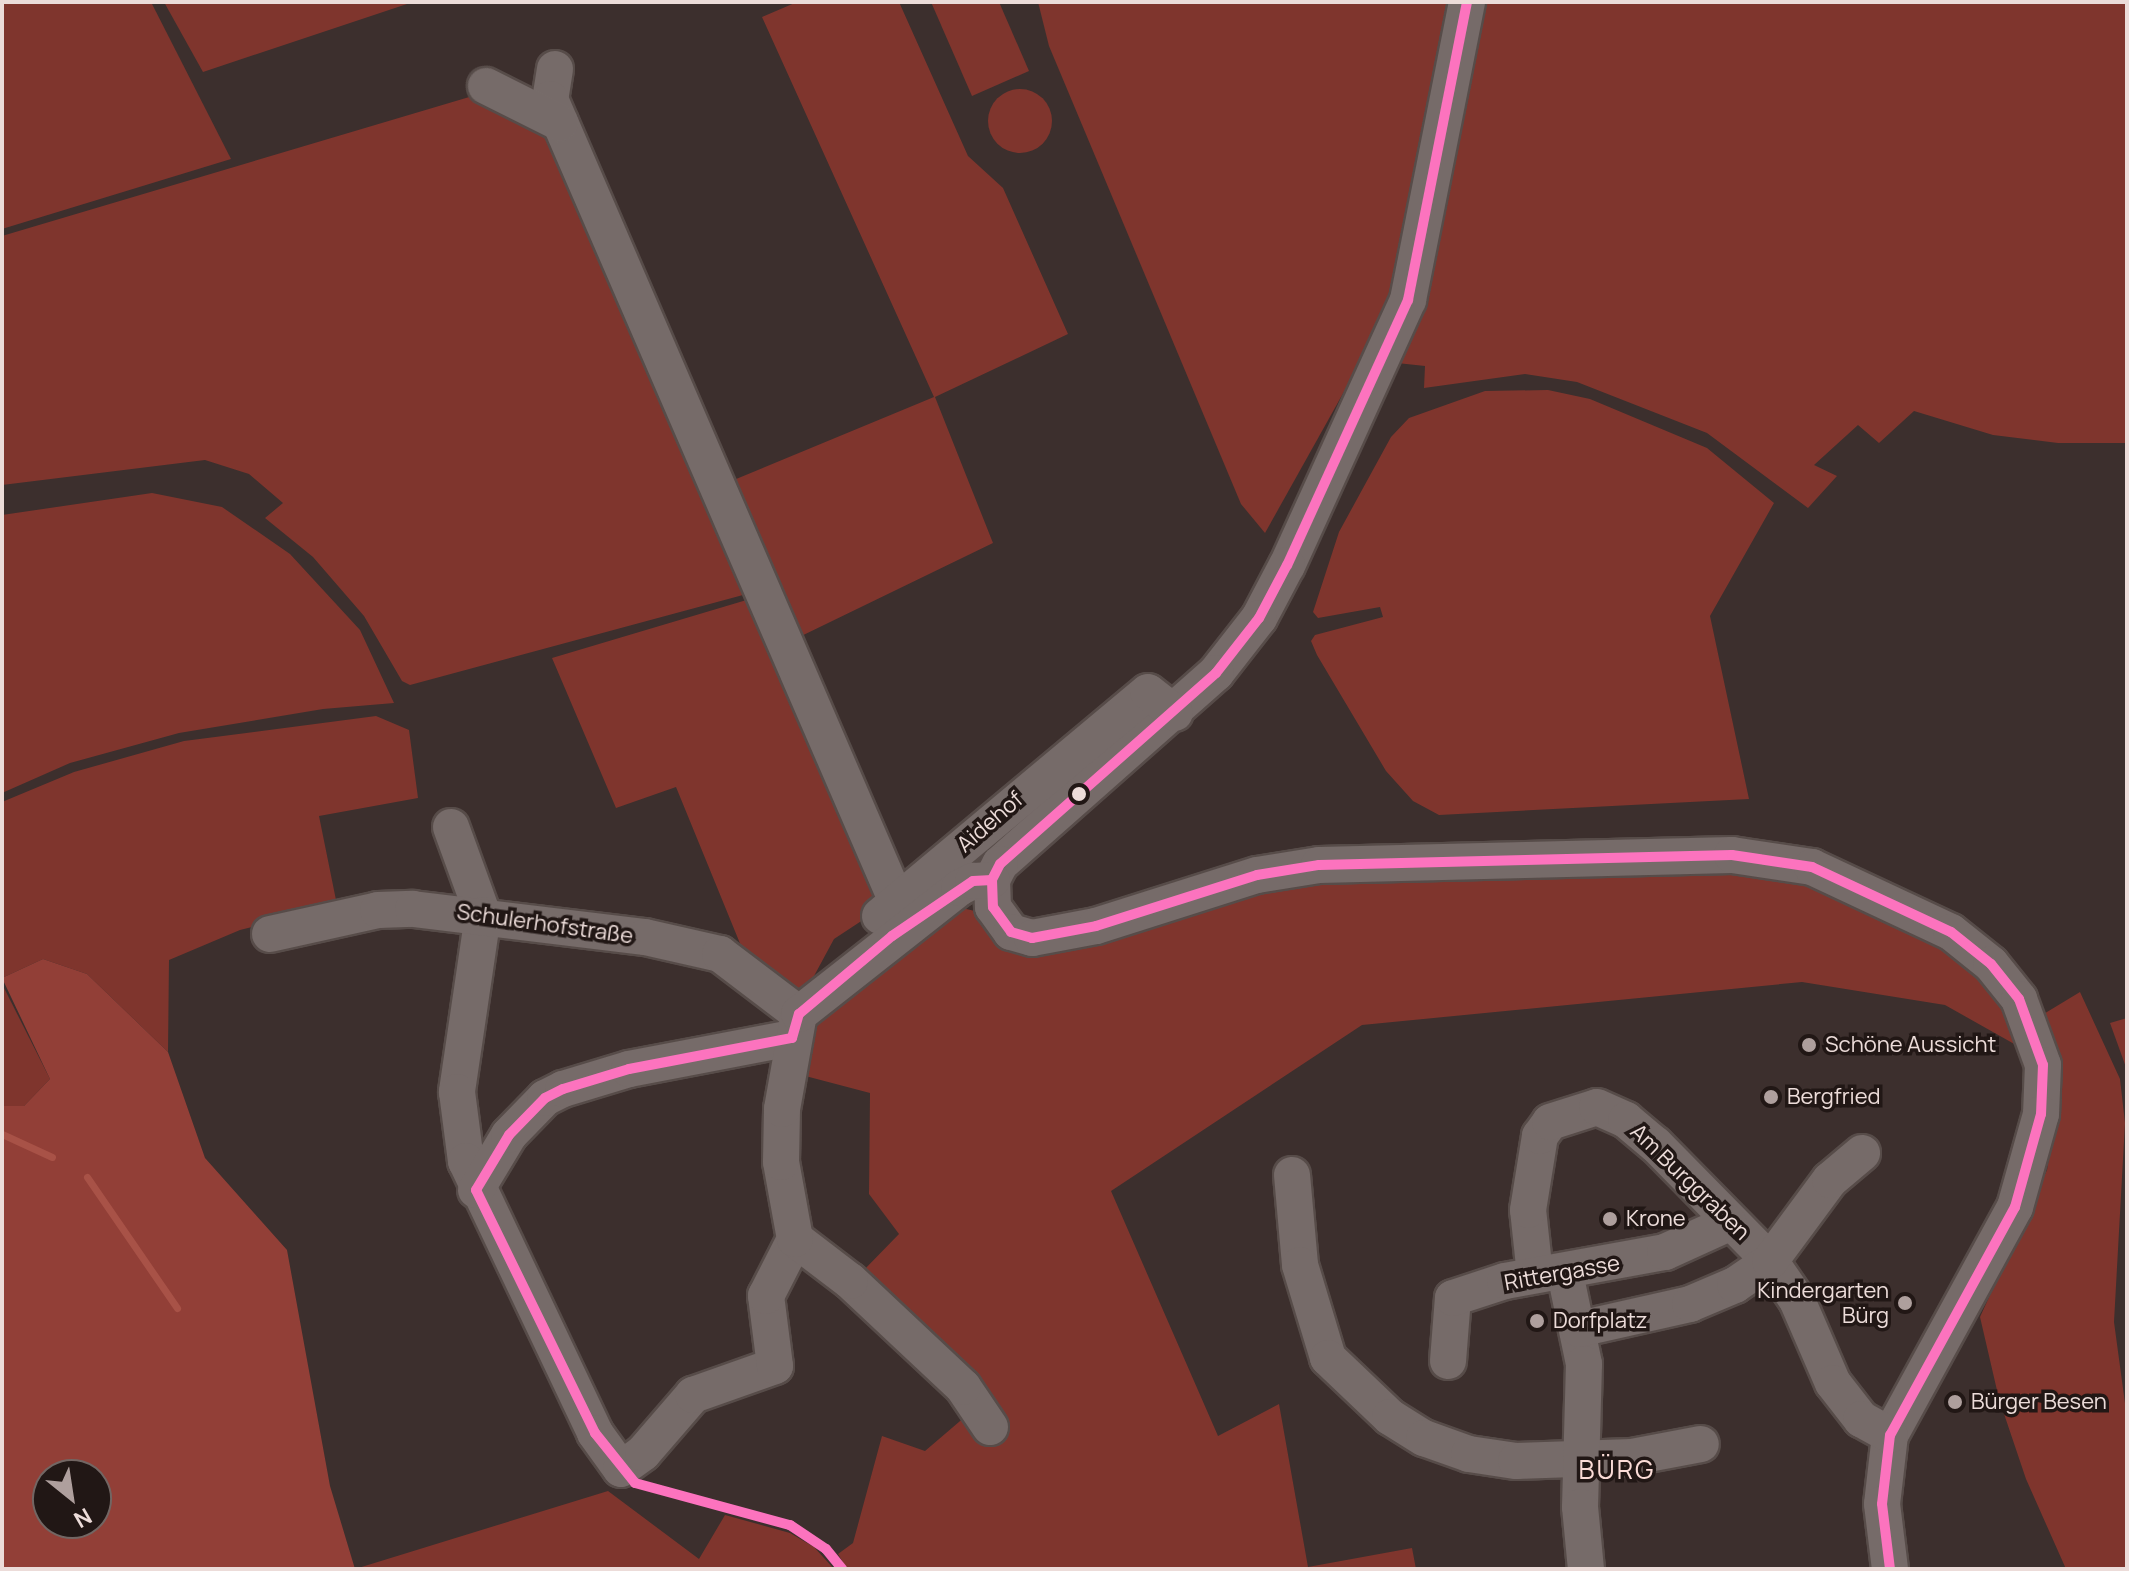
<!DOCTYPE html>
<meta charset="utf-8">
<style>
body{margin:0}
#map{position:relative;width:2129px;height:1571px;overflow:hidden;background:#3c2f2d;font-family:Manrope,sans-serif}
div>[style]{position:absolute}
.green>*{inset:0;background:#7f352d}
.round{border-radius:50%}
.forest>*{inset:0;background:#923f37}
.stream>*{height:7px;margin:-3.5px;padding:0 3.5px;transform-origin:3.5px;border-radius:3.5px;background:#a85247}
.roads{filter:drop-shadow(2px 0 #574c49) drop-shadow(-2px 0 #574c49) drop-shadow(0 2px #574c49) drop-shadow(0 -2px #574c49)}
.minor>*{height:36px;margin:-18px;padding:0 18px;transform-origin:18px;border-radius:18px;background:#766b69}
.bus-1>*{height:10px;margin:-5px;padding:0 5px;transform-origin:5px;border-radius:5px;background:#fc73be}
.dots>*{width:22px;height:22px;translate:-50% -50%;box-sizing:border-box;border:4px solid #211715;border-radius:50%}
span{translate:-50% -50%;white-space:nowrap;text-align:center;line-height:1.15;-webkit-text-stroke:7px #211715;paint-order:stroke}
.street-label{font-size:22px;color:#ecdcd9}
.poi-label{font-size:22px;color:#ecdcd9}
.left{translate:0 -50%;text-align:left}
.right{translate:-100% -50%;text-align:right}
.quarter-label{font-size:26px;color:#fbdcd7;letter-spacing:2px}
.frame{position:absolute;inset:0;border:4px solid #ecdcd9;pointer-events:none}
.north{position:absolute;left:32px;top:1459px;width:80px;height:80px;box-sizing:border-box;background:#211715;border:2px solid #726663;border-radius:50%;rotate:150deg;font-size:22px;font-weight:700;line-height:32px;text-align:center;color:#ecdcd9}
.north::after{content:'';display:block;margin:auto;width:28px;height:36px;background:#ae9f9d;clip-path:polygon(50% 0,100% 100%,50% 72%,0 100%)}
</style>
<div id="map">
<div class="green">
<i style="clip-path:polygon(2px 2px,151px 2px,231px 159px,2px 229px)"></i>
<i style="clip-path:polygon(164px 2px,413px 2px,203px 72px)"></i>
<i style="clip-path:polygon(797px 2px,899px 2px,968px 156px,1003px 188px,1068px 334px,935px 397px,993px 543px,791px 641px,724px 484px,934px 397px,762px 17px)"></i>
<i style="clip-path:polygon(931px 2px,999px 2px,1029px 71px,972px 96px)"></i>
<i style="clip-path:polygon(1038px 2px,1448px 2px,1389px 298px,1374px 338px,1265px 533px,1241px 504px,1049px 46px)"></i>
<i style="clip-path:polygon(1480px 2px,2127px 2px,2127px 443px,2058px 443px,1993px 435px,1914px 411px,1879px 443px,1858px 425px,1814px 465px,1837px 476px,1808px 508px,1707px 433px,1577px 382px,1525px 374px,1424px 388px,1425px 366px,1397px 363px)"></i>
<i class="round" style="left:988px;top:89px;width:64px;height:64px"></i>
<i style="clip-path:polygon(476px 95px,540px 119px,754px 580px,743px 595px,410px 685px,402px 681px,364px 616px,313px 557px,265px 518px,283px 503px,249px 474px,205px 460px,2px 485px,2px 236px)"></i>
<i style="clip-path:polygon(1548px 390px,1590px 399px,1707px 448px,1774px 503px,1710px 616px,1749px 799px,1439px 815px,1413px 801px,1386px 771px,1317px 655px,1311px 641px,1315px 635px,1383px 617px,1380px 607px,1318px 618px,1313px 612px,1339px 532px,1391px 437px,1409px 418px,1485px 391px)"></i>
<i style="clip-path:polygon(152px 493px,222px 507px,290px 554px,360px 630px,394px 703px,323px 709px,179px 733px,70px 763px,2px 793px,2px 515px)"></i>
<i style="clip-path:polygon(760px 596px,883px 878px,872px 914px,834px 939px,814px 976px,796px 991px,748px 963px,676px 787px,616px 808px,552px 658px)"></i>
<i style="clip-path:polygon(376px 716px,409px 730px,418px 798px,319px 816px,337px 905px,240px 930px,169px 960px,168px 1052px,87px 974px,43px 959px,2px 978px,2px 802px,74px 772px,184px 741px)"></i>
<i style="clip-path:polygon(1682px 868px,1796px 874px,1959px 955px,2004px 1000px,2032px 1054px,1945px 1005px,1802px 982px,1362px 1025px,1111px 1191px,1218px 1436px,1279px 1404px,1308px 1567px,1412px 1548px,1416px 1569px,847px 1569px,838px 1554px,853px 1543px,882px 1436px,925px 1451px,987px 1398px,861px 1273px,899px 1234px,869px 1194px,870px 1093px,794px 1073px,800px 1040px,958px 907px,983px 913px,995px 930px,1262px 883px)"></i>
<i style="clip-path:polygon(2px 984px,50px 1079px,24px 1106px,2px 1106px)"></i>
<i style="clip-path:polygon(2080px 992px,2120px 1079px,2125px 1123px,2114px 1322px,2127px 1418px,2127px 1569px,2066px 1569px,2026px 1479px,1999px 1399px,1980px 1317px,2047px 1170px,2056px 1114px,2042px 1015px)"></i>
<i style="clip-path:polygon(2127px 1018px,2127px 1070px,2110px 1023px)"></i>
<i style="clip-path:polygon(608px 1491px,699px 1559px,725px 1515px,790px 1533px,814px 1547px,834px 1569px,355px 1569px)"></i>
</div>
<div class="forest">
<i style="clip-path:polygon(evenodd,43px 959px,87px 974px,168px 1052px,205px 1158px,287px 1250px,330px 1486px,355px 1569px,2px 1569px,2px 1106px,24px 1106px,50px 1079px,2px 978px,43px 959px,48px 1475px,96px 1475px,96px 1523px,48px 1523px,48px 1475px)"></i>
</div>
<div class="stream">
<i style="left:2px;top:1134px;width:55px;rotate:24.7deg"></i>
<i style="left:87px;top:1177px;width:159px;rotate:55.5deg"></i>
</div>
<div class="roads">
<div class="minor">
<i style="left:1467px;top:2px;width:304px;rotate:101.2deg"></i>
<i style="left:1408px;top:300px;width:291px;rotate:114.5deg"></i>
<i style="left:1287px;top:565px;width:60px;rotate:117.8deg"></i>
<i style="left:1259px;top:618px;width:70px;rotate:128deg"></i>
<i style="left:1216px;top:673px;width:288px;rotate:138.5deg"></i>
<i style="left:1000px;top:864px;width:18px;rotate:117deg"></i>
<i style="left:992px;top:880px;width:27px;rotate:88deg"></i>
<i style="left:993px;top:907px;width:31px;rotate:54deg"></i>
<i style="left:1011px;top:932px;width:22px;rotate:16deg"></i>
<i style="left:1032px;top:938px;width:65px;rotate:-10.6deg"></i>
<i style="left:1096px;top:926px;width:169px;rotate:-17.6deg"></i>
<i style="left:1257px;top:875px;width:63px;rotate:-9.2deg"></i>
<i style="left:1319px;top:865px;width:413px;rotate:-1.4deg"></i>
<i style="left:1732px;top:855px;width:81px;rotate:8.5deg"></i>
<i style="left:1812px;top:867px;width:153px;rotate:25.1deg"></i>
<i style="left:1951px;top:932px;width:51px;rotate:38.7deg"></i>
<i style="left:1991px;top:964px;width:45px;rotate:51.3deg"></i>
<i style="left:2019px;top:999px;width:70px;rotate:70deg"></i>
<i style="left:2043px;top:1065px;width:49px;rotate:92.3deg"></i>
<i style="left:2041px;top:1114px;width:97px;rotate:105.6deg"></i>
<i style="left:2015px;top:1207px;width:260px;rotate:118.7deg"></i>
<i style="left:1890px;top:1435px;width:69px;rotate:96.6deg"></i>
<i style="left:1882px;top:1504px;width:65px;rotate:83deg"></i>
<i style="left:555px;top:69px;width:30px;rotate:99deg"></i>
<i style="left:550px;top:99px;width:875px;rotate:66.63deg"></i>
<i style="left:486px;top:86px;width:83px;rotate:26.6deg"></i>
<i style="left:451px;top:827px;width:94px;rotate:70deg"></i>
<i style="left:483px;top:915px;width:179px;rotate:98.4deg"></i>
<i style="left:457px;top:1092px;width:70px;rotate:82.6deg"></i>
<i style="left:466px;top:1161px;width:301px;rotate:64.6deg"></i>
<i style="left:595px;top:1433px;width:44px;rotate:54.2deg"></i>
<i style="left:621px;top:1469px;width:27px;rotate:-36deg"></i>
<i style="left:643px;top:1453px;width:77px;rotate:-49.2deg"></i>
<i style="left:693px;top:1395px;width:87px;rotate:-19.5deg"></i>
<i style="left:775px;top:1366px;width:71px;rotate:-97.3deg"></i>
<i style="left:766px;top:1296px;width:64px;rotate:-63deg"></i>
<i style="left:880px;top:916px;width:349px;rotate:-39.9deg"></i>
<i style="left:1148px;top:692px;width:34px;rotate:38deg"></i>
<i style="left:270px;top:934px;width:111px;rotate:-12.5deg"></i>
<i style="left:378px;top:910px;width:35px;rotate:-2deg"></i>
<i style="left:413px;top:909px;width:234px;rotate:6.9deg"></i>
<i style="left:645px;top:937px;width:77px;rotate:12.8deg"></i>
<i style="left:720px;top:954px;width:99px;rotate:37.2deg"></i>
<i style="left:1292px;top:1175px;width:90px;rotate:84.9deg"></i>
<i style="left:1300px;top:1265px;width:97px;rotate:73.2deg"></i>
<i style="left:1328px;top:1358px;width:86px;rotate:43.6deg"></i>
<i style="left:1390px;top:1417px;width:40px;rotate:32deg"></i>
<i style="left:1424px;top:1438px;width:48px;rotate:19.6deg"></i>
<i style="left:1469px;top:1454px;width:48px;rotate:8.5deg"></i>
<i style="left:1516px;top:1461px;width:116px;rotate:-2deg"></i>
<i style="left:1632px;top:1457px;width:70px;rotate:-10.7deg"></i>
<i style="left:476px;top:1190px;width:64px;rotate:-59deg"></i>
<i style="left:509px;top:1135px;width:52px;rotate:-45.8deg"></i>
<i style="left:545px;top:1098px;width:20px;rotate:-27deg"></i>
<i style="left:563px;top:1089px;width:69px;rotate:-16.9deg"></i>
<i style="left:629px;top:1069px;width:166px;rotate:-10.8deg"></i>
<i style="left:1565px;top:1273px;width:93px;rotate:78.2deg"></i>
<i style="left:1584px;top:1364px;width:143px;rotate:91.6deg"></i>
<i style="left:1580px;top:1507px;width:62px;rotate:84.5deg"></i>
<i style="left:1535px;top:1275px;width:65px;rotate:-96.1deg"></i>
<i style="left:1528px;top:1210px;width:75px;rotate:-80.8deg"></i>
<i style="left:1540px;top:1136px;width:17px;rotate:-54deg"></i>
<i style="left:1550px;top:1122px;width:49px;rotate:-17.7deg"></i>
<i style="left:1597px;top:1107px;width:32px;rotate:24deg"></i>
<i style="left:1626px;top:1120px;width:38px;rotate:40deg"></i>
<i style="left:1655px;top:1144px;width:164px;rotate:45.5deg"></i>
<i style="left:1770px;top:1261px;width:47px;rotate:55.3deg"></i>
<i style="left:1797px;top:1300px;width:90px;rotate:66.6deg"></i>
<i style="left:1833px;top:1383px;width:46px;rotate:52.1deg"></i>
<i style="left:1861px;top:1419px;width:33px;rotate:29deg"></i>
<i style="left:1579px;top:1329px;width:114px;rotate:-12.7deg"></i>
<i style="left:1690px;top:1304px;width:49px;rotate:-22.9deg"></i>
<i style="left:1735px;top:1285px;width:42px;rotate:-34.4deg"></i>
<i style="left:1770px;top:1261px;width:101px;rotate:-53.5deg"></i>
<i style="left:1830px;top:1180px;width:42px;rotate:-40.2deg"></i>
<i style="left:1448px;top:1361px;width:63px;rotate:-85.5deg"></i>
<i style="left:1453px;top:1298px;width:55px;rotate:-18.1deg"></i>
<i style="left:1505px;top:1281px;width:163px;rotate:-10.3deg"></i>
<i style="left:1665px;top:1252px;width:70px;rotate:-24.4deg"></i>
<i style="left:990px;top:1427px;width:48px;rotate:-124deg"></i>
<i style="left:963px;top:1387px;width:155px;rotate:-136.8deg"></i>
<i style="left:850px;top:1281px;width:69px;rotate:-142.6deg"></i>
<i style="left:795px;top:1239px;width:78px;rotate:-100.3deg"></i>
<i style="left:781px;top:1162px;width:53px;rotate:-88.9deg"></i>
<i style="left:782px;top:1109px;width:97px;rotate:-79.9deg"></i>
<i style="left:799px;top:1014px;width:204px;rotate:-38.2deg"></i>
<i style="left:959px;top:888px;width:16px;rotate:-27deg"></i>
<i style="left:973px;top:881px;width:19px;rotate:-3deg"></i>
</div>
</div>
<div class="bus-1">
<i style="left:1467px;top:2px;width:304px;rotate:101.2deg"></i>
<i style="left:1408px;top:300px;width:291px;rotate:114.5deg"></i>
<i style="left:1287px;top:565px;width:60px;rotate:117.8deg"></i>
<i style="left:1259px;top:618px;width:70px;rotate:128deg"></i>
<i style="left:1216px;top:673px;width:288px;rotate:138.5deg"></i>
<i style="left:1000px;top:864px;width:18px;rotate:117deg"></i>
<i style="left:992px;top:880px;width:27px;rotate:88deg"></i>
<i style="left:993px;top:907px;width:31px;rotate:54deg"></i>
<i style="left:1011px;top:932px;width:22px;rotate:16deg"></i>
<i style="left:1032px;top:938px;width:65px;rotate:-10.6deg"></i>
<i style="left:1096px;top:926px;width:169px;rotate:-17.6deg"></i>
<i style="left:1257px;top:875px;width:63px;rotate:-9.2deg"></i>
<i style="left:1319px;top:865px;width:413px;rotate:-1.4deg"></i>
<i style="left:1732px;top:855px;width:81px;rotate:8.5deg"></i>
<i style="left:1812px;top:867px;width:153px;rotate:25.1deg"></i>
<i style="left:1951px;top:932px;width:51px;rotate:38.7deg"></i>
<i style="left:1991px;top:964px;width:45px;rotate:51.3deg"></i>
<i style="left:2019px;top:999px;width:70px;rotate:70deg"></i>
<i style="left:2043px;top:1065px;width:49px;rotate:92.3deg"></i>
<i style="left:2041px;top:1114px;width:97px;rotate:105.6deg"></i>
<i style="left:2015px;top:1207px;width:260px;rotate:118.7deg"></i>
<i style="left:1890px;top:1435px;width:69px;rotate:96.6deg"></i>
<i style="left:1882px;top:1504px;width:65px;rotate:83deg"></i>
<i style="left:792px;top:1038px;width:25px;rotate:-74deg"></i>
<i style="left:799px;top:1014px;width:121px;rotate:-40deg"></i>
<i style="left:892px;top:936px;width:98px;rotate:-34.2deg"></i>
<i style="left:973px;top:881px;width:19px;rotate:-3deg"></i>
<i style="left:476px;top:1190px;width:271px;rotate:63.9deg"></i>
<i style="left:595px;top:1433px;width:64px;rotate:51.3deg"></i>
<i style="left:635px;top:1483px;width:161px;rotate:15.2deg"></i>
<i style="left:790px;top:1525px;width:43px;rotate:33.7deg"></i>
<i style="left:826px;top:1549px;width:26px;rotate:51deg"></i>
<i style="left:476px;top:1190px;width:64px;rotate:-59deg"></i>
<i style="left:509px;top:1135px;width:52px;rotate:-45.8deg"></i>
<i style="left:545px;top:1098px;width:20px;rotate:-27deg"></i>
<i style="left:563px;top:1089px;width:69px;rotate:-16.9deg"></i>
<i style="left:629px;top:1069px;width:166px;rotate:-10.8deg"></i>
</div>
<div class="dots">
<i style="left:1079px;top:794px;background:#ecdcd9"></i>
<i style="left:1809px;top:1045px;background:#ae9f9d"></i>
<i style="left:1771px;top:1097px;background:#ae9f9d"></i>
<i style="left:1610px;top:1219px;background:#ae9f9d"></i>
<i style="left:1905px;top:1303px;background:#ae9f9d"></i>
<i style="left:1537px;top:1321px;background:#ae9f9d"></i>
<i style="left:1955px;top:1402px;background:#ae9f9d"></i>
</div>
<div class="street-label">
<span style="left:990px;top:822px;rotate:-41deg">Aidehof</span>
<span style="left:545px;top:924px;rotate:8deg">Schulerhofstraße</span>
<span style="left:1690px;top:1182px;rotate:44deg">Am Burggraben</span>
<span style="left:1562px;top:1273px;rotate:-10deg">Rittergasse</span>
</div>
<div class="poi-label">
<span class="left" style="left:1825px;top:1045px">Schöne Aussicht</span>
<span class="left" style="left:1787px;top:1097px">Bergfried</span>
<span class="left" style="left:1626px;top:1219px">Krone</span>
<span class="right" style="left:1889px;top:1303px">Kindergarten<br>Bürg</span>
<span class="left" style="left:1553px;top:1321px">Dorfplatz</span>
<span class="left" style="left:1971px;top:1402px">Bürger Besen</span>
</div>
<div class="quarter-label">
<span style="left:1617px;top:1470px">BÜRG</span>
</div>
<div class="frame"></div>
<div class="north">N</div>
</div>
